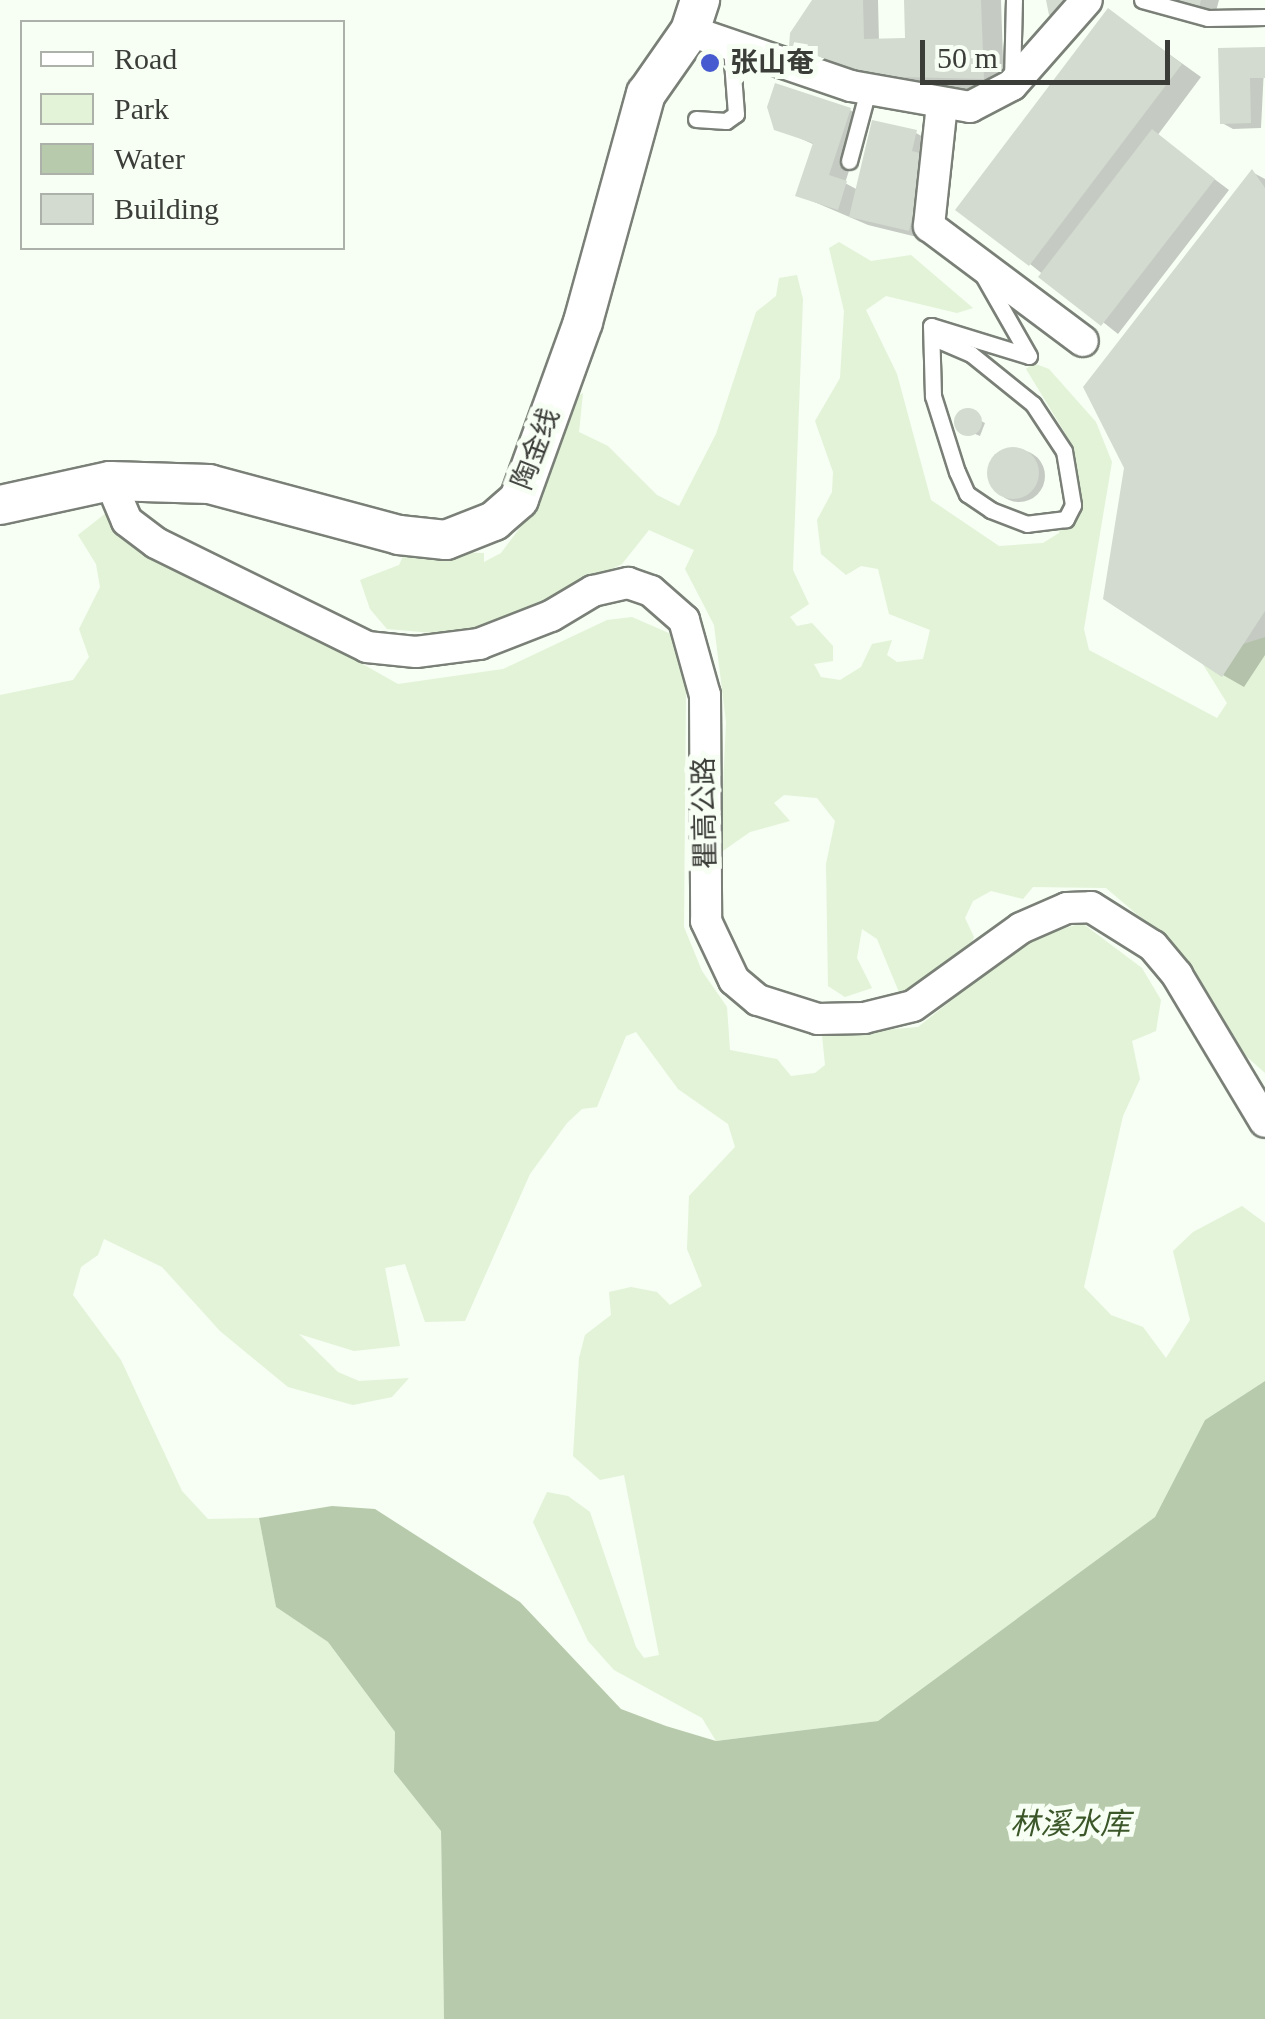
<!DOCTYPE html>
<meta charset="utf-8">
<style>
body{margin:0}
#map{position:relative;width:1265px;height:2019px;overflow:hidden;background:#f7fef3;font-family:"Times New Roman","Noto Sans SC",serif}
div>[style]{position:absolute}
.green>*{inset:0;background:#e2f3d8}
.water>*{inset:0;background:#b7cbac}
.shadow>*{inset:0;background:#0003}
.round{border-radius:50%}
.building>*{inset:0;background:#d3dad0}
.roads{filter:drop-shadow(2px 0 #7a8077) drop-shadow(-2px 0 #7a8077) drop-shadow(0 2px #7a8077) drop-shadow(0 -2px #7a8077)}
.service>*{height:15px;margin:-7.5px;padding:0 7.5px;transform-origin:7.5px;border-radius:7.5px;background:#fff}
.minor>*{height:30px;margin:-15px;padding:0 15px;transform-origin:15px;border-radius:15px;background:#fff}
.tertiary>*{height:38px;margin:-19px;padding:0 19px;transform-origin:19px;border-radius:19px;background:#fff}
.dots>*{width:28px;height:28px;translate:-50% -50%;box-sizing:border-box;border:5px solid #f7fef3;border-radius:50%}
span{translate:-50% -50%;white-space:nowrap;text-align:center;line-height:1.15;-webkit-text-stroke:10px #f7fef3;paint-order:stroke}
.poi-label{font-size:28px;color:#3b3d39;font-weight:700}
.left{translate:0 -50%;text-align:left}
.street-label{font-size:28px;color:#3b3d39}
.water-label{font-size:30px;color:#3b5729;font-style:italic}
.legend{position:absolute;left:20px;top:20px;width:325px;height:230px;box-sizing:border-box;background:#f7fef3;border:2px solid #acb1a9;margin:0;padding:12px 18px;list-style:none;font-size:30px;color:#3b3d39}
.legend li{display:flex;align-items:center;gap:20px;height:50px}
.legend b{width:50px;border:2px solid #acb1a9}
.scale{position:absolute;left:920px;top:40px;width:250px;height:45px;box-sizing:border-box;border:5px solid #3b3d39;border-top:0;padding-left:12px;font-size:30px;line-height:35px;white-space:nowrap;color:#3b3d39;-webkit-text-stroke:8px #f7fef3;paint-order:stroke}
</style>
<div id="map">
<div class="green">
<i style="clip-path:polygon(839px 242px,871px 261px,911px 255px,973px 308px,957px 313px,886px 296px,866px 310px,897px 374px,931px 500px,999px 546px,1043px 543px,1059px 533px,1070px 464px,1065px 433px,1026px 369px,1033px 363px,1049px 369px,1096px 422px,1112px 462px,1084px 629px,1089px 650px,1217px 718px,1227px 703px,1199px 658px,1265px 637px,1265px 1073px,1246px 1056px,1174px 946px,1106px 888px,1033px 887px,1023px 899px,991px 891px,973px 901px,965px 918px,974px 937px,968px 951px,901px 997px,877px 939px,862px 929px,857px 958px,872px 988px,845px 997px,828px 986px,826px 864px,835px 821px,817px 798px,784px 795px,774px 803px,790px 821px,750px 832px,720px 853px,726px 722px,714px 625px,685px 569px,694px 550px,649px 530px,622px 564px,487px 629px,445px 634px,387px 629px,370px 609px,360px 580px,399px 565px,405px 552px,484px 553px,484px 562px,501px 553px,543px 497px,566px 403px,583px 393px,579px 432px,608px 446px,657px 495px,679px 506px,716px 434px,756px 312px,776px 296px,779px 278px,797px 275px,803px 299px,793px 570px,809px 604px,790px 617px,797px 626px,812px 623px,833px 646px,833px 661px,814px 664px,821px 677px,840px 680px,861px 667px,872px 644px,892px 640px,887px 655px,897px 662px,923px 659px,930px 630px,889px 614px,878px 569px,861px 566px,846px 575px,821px 554px,817px 520px,832px 492px,833px 472px,815px 421px,840px 378px,844px 311px,829px 248px)"></i>
<i style="clip-path:polygon(106px 513px,150px 523px,313px 636px,398px 684px,503px 669px,607px 620px,632px 617px,671px 634px,686px 686px,684px 927px,702px 971px,727px 1007px,730px 1050px,777px 1059px,791px 1076px,815px 1073px,825px 1065px,822px 1035px,918px 1027px,1027px 940px,1082px 923px,1142px 968px,1161px 1000px,1156px 1031px,1132px 1041px,1140px 1079px,1123px 1116px,1084px 1287px,1111px 1315px,1143px 1327px,1166px 1358px,1190px 1320px,1173px 1251px,1193px 1232px,1242px 1206px,1265px 1223px,1265px 1381px,1205px 1420px,1155px 1517px,878px 1721px,716px 1741px,702px 1718px,614px 1670px,588px 1641px,533px 1522px,547px 1492px,568px 1496px,590px 1512px,636px 1647px,644px 1658px,659px 1655px,624px 1475px,600px 1480px,573px 1456px,579px 1358px,585px 1335px,611px 1315px,609px 1292px,631px 1287px,657px 1292px,670px 1305px,702px 1286px,687px 1249px,689px 1196px,735px 1147px,728px 1124px,678px 1089px,636px 1032px,626px 1036px,597px 1107px,582px 1109px,567px 1123px,530px 1174px,465px 1321px,425px 1322px,405px 1264px,385px 1268px,400px 1346px,354px 1351px,299px 1334px,338px 1372px,359px 1381px,409px 1378px,392px 1397px,353px 1405px,288px 1387px,220px 1331px,162px 1267px,104px 1239px,98px 1255px,81px 1267px,73px 1295px,121px 1360px,182px 1491px,208px 1519px,259px 1518px,276px 1607px,328px 1642px,395px 1732px,394px 1772px,441px 1831px,444px 2019px,0 2019px,0 695px,73px 680px,89px 657px,79px 629px,100px 587px,96px 564px,78px 535px)"></i>
</div>
<div class="water">
<i style="clip-path:polygon(1265px 1381px,1265px 2019px,444px 2019px,441px 1831px,394px 1772px,395px 1732px,328px 1642px,276px 1607px,259px 1518px,332px 1506px,375px 1509px,520px 1602px,621px 1709px,666px 1726px,716px 1741px,878px 1721px,1155px 1517px,1205px 1420px)"></i>
</div>
<div class="shadow">
<i style="clip-path:polygon(814px 0,878px 0,879px 41px,908px 41px,906px 0,1001px 0,1004px 89px,930px 92px,880px 84px,808px 55px,792px 46px)"></i>
<i style="clip-path:polygon(1158px 0,1219px 0,1215px 15px)"></i>
<i style="clip-path:polygon(1109px 11px,1201px 77px,1157px 136px,1229px 190px,1118px 334px,1030px 264px)"></i>
<i style="clip-path:polygon(1265px 49px,1261px 128px,1233px 129px,1222px 123px)"></i>
<i style="clip-path:polygon(850px 110px,866px 119px,845px 183px,858px 190px,916px 133px,932px 142px,925px 239px,868px 225px,798px 195px,815px 145px,777px 128px)"></i>
<i style="clip-path:polygon(1252px 172px,1265px 179px,1265px 655px,1244px 687px,1223px 675px)"></i>
<i style="clip-path:polygon(964px 412px,985px 423px,980px 436px,958px 427px)"></i>
<i class="round" style="left:993px;top:450px;width:52px;height:52px"></i>
</div>
<div class="building">
<i style="clip-path:polygon(812px 0,863px 0,864px 39px,905px 38px,904px 0,981px 0,984px 79px,861px 76px,789px 47px,790px 33px)"></i>
<i style="clip-path:polygon(1046px 0,1077px 0,1071px 15px,1049px 15px)"></i>
<i style="clip-path:polygon(1174px 0,1201px 0,1199px 8px)"></i>
<i style="clip-path:polygon(1108px 8px,1182px 64px,1029px 266px,955px 210px)"></i>
<i style="clip-path:polygon(1265px 47px,1265px 78px,1250px 78px,1251px 123px,1220px 124px,1218px 48px)"></i>
<i style="clip-path:polygon(775px 83px,851px 108px,829px 175px,847px 181px,838px 210px,795px 196px,813px 143px,774px 130px,767px 107px)"></i>
<i style="clip-path:polygon(872px 120px,917px 130px,912px 151px,927px 155px,909px 231px,849px 217px)"></i>
<i style="clip-path:polygon(1152px 129px,1215px 179px,1101px 326px,1038px 277px)"></i>
<i style="clip-path:polygon(1252px 169px,1265px 188px,1265px 611px,1222px 677px,1103px 599px,1124px 468px,1083px 387px)"></i>
<i class="round" style="left:954px;top:408px;width:28px;height:28px"></i>
<i class="round" style="left:987px;top:447px;width:52px;height:52px"></i>
</div>
<div class="roads">
<div class="service">
<i style="left:1142px;top:0;width:68px;rotate:15.3deg"></i>
<i style="left:1208px;top:18px;width:57px;rotate:-1deg"></i>
<i style="left:1012px;top:81px;width:81px;rotate:-88.6deg"></i>
<i style="left:696px;top:119px;width:30px;rotate:4deg"></i>
<i style="left:726px;top:121px;width:12px;rotate:-35deg"></i>
<i style="left:736px;top:114px;width:67px;rotate:-94.3deg"></i>
<i style="left:849px;top:161px;width:73px;rotate:-75deg"></i>
<i style="left:934px;top:338px;width:40px;rotate:23.4deg"></i>
<i style="left:971px;top:354px;width:80px;rotate:38.9deg"></i>
<i style="left:1033px;top:404px;width:56px;rotate:56.6deg"></i>
<i style="left:1064px;top:451px;width:55px;rotate:80.5deg"></i>
<i style="left:1073px;top:505px;width:16px;rotate:117deg"></i>
<i style="left:1066px;top:519px;width:39px;rotate:173deg"></i>
<i style="left:1027px;top:524px;width:39px;rotate:-159deg"></i>
<i style="left:991px;top:510px;width:29px;rotate:-146deg"></i>
<i style="left:967px;top:494px;width:24px;rotate:-114deg"></i>
<i style="left:957px;top:472px;width:80px;rotate:-107.5deg"></i>
<i style="left:933px;top:396px;width:70px;rotate:-91.6deg"></i>
<i style="left:931px;top:326px;width:102px;rotate:17deg"></i>
<i style="left:1029px;top:356px;width:97px;rotate:-119.7deg"></i>
</div>
<div class="minor">
<i style="left:690px;top:31px;width:170px;rotate:18.9deg"></i>
<i style="left:851px;top:86px;width:121px;rotate:10deg"></i>
<i style="left:970px;top:107px;width:47px;rotate:-27.6deg"></i>
<i style="left:1012px;top:85px;width:113px;rotate:-48.6deg"></i>
<i style="left:942px;top:104px;width:123px;rotate:96.1deg"></i>
<i style="left:929px;top:226px;width:192px;rotate:36.8deg"></i>
<i style="left:110px;top:481px;width:43px;rotate:67deg"></i>
<i style="left:127px;top:521px;width:36px;rotate:37deg"></i>
<i style="left:156px;top:543px;width:235px;rotate:26.2deg"></i>
<i style="left:367px;top:647px;width:49px;rotate:5.8deg"></i>
<i style="left:416px;top:652px;width:64px;rotate:-7.2deg"></i>
<i style="left:479px;top:644px;width:77px;rotate:-21.3deg"></i>
<i style="left:551px;top:616px;width:49px;rotate:-30.8deg"></i>
<i style="left:593px;top:591px;width:36px;rotate:-13deg"></i>
<i style="left:628px;top:583px;width:24px;rotate:19deg"></i>
<i style="left:651px;top:591px;width:44px;rotate:41.3deg"></i>
<i style="left:684px;top:620px;width:78px;rotate:74.4deg"></i>
<i style="left:705px;top:695px;width:226px;rotate:89.7deg"></i>
<i style="left:706px;top:921px;width:65px;rotate:64.6deg"></i>
<i style="left:734px;top:980px;width:31px;rotate:40deg"></i>
<i style="left:758px;top:1000px;width:63px;rotate:17.6deg"></i>
<i style="left:818px;top:1019px;width:46px;rotate:-1.2deg"></i>
<i style="left:864px;top:1018px;width:50px;rotate:-13.8deg"></i>
<i style="left:913px;top:1006px;width:133px;rotate:-35.8deg"></i>
<i style="left:1021px;top:928px;width:50px;rotate:-23.5deg"></i>
<i style="left:1067px;top:908px;width:24px;rotate:-2deg"></i>
<i style="left:1091px;top:907px;width:73px;rotate:32.2deg"></i>
<i style="left:1153px;top:946px;width:38px;rotate:50deg"></i>
<i style="left:1177px;top:975px;width:171px;rotate:59.1deg"></i>
</div>
<div class="tertiary">
<i style="left:0;top:505px;width:113px;rotate:-12.3deg"></i>
<i style="left:110px;top:481px;width:99px;rotate:1.7deg"></i>
<i style="left:209px;top:484px;width:197px;rotate:15deg"></i>
<i style="left:399px;top:535px;width:47px;rotate:6.1deg"></i>
<i style="left:446px;top:540px;width:52px;rotate:-21.6deg"></i>
<i style="left:494px;top:521px;width:33px;rotate:-41deg"></i>
<i style="left:519px;top:499px;width:188px;rotate:-70.1deg"></i>
<i style="left:583px;top:322px;width:237px;rotate:-74.6deg"></i>
<i style="left:646px;top:94px;width:77px;rotate:-55.1deg"></i>
<i style="left:690px;top:31px;width:33px;rotate:-72deg"></i>
</div>
</div>
<div class="dots">
<i style="left:710px;top:63px;background:#455bcf"></i>
</div>
<div class="poi-label">
<span class="left" style="left:730px;top:63px">张山奄</span>
</div>
<div class="street-label">
<span style="left:536px;top:449px;rotate:-69deg">陶金线</span>
<span style="left:705px;top:813px;rotate:-91deg">瞿高公路</span>
</div>
<div class="water-label">
<span style="left:1070px;top:1824px">林溪水库</span>
</div>
<ul class="legend">
<li><b style="height:12px;background:#fff"></b>Road</li>
<li><b style="height:28px;background:#e2f3d8"></b>Park</li>
<li><b style="height:28px;background:#b7cbac"></b>Water</li>
<li><b style="height:28px;background:#d3dad0"></b>Building</li>
</ul>
<div class="scale">50 m</div>
</div>
